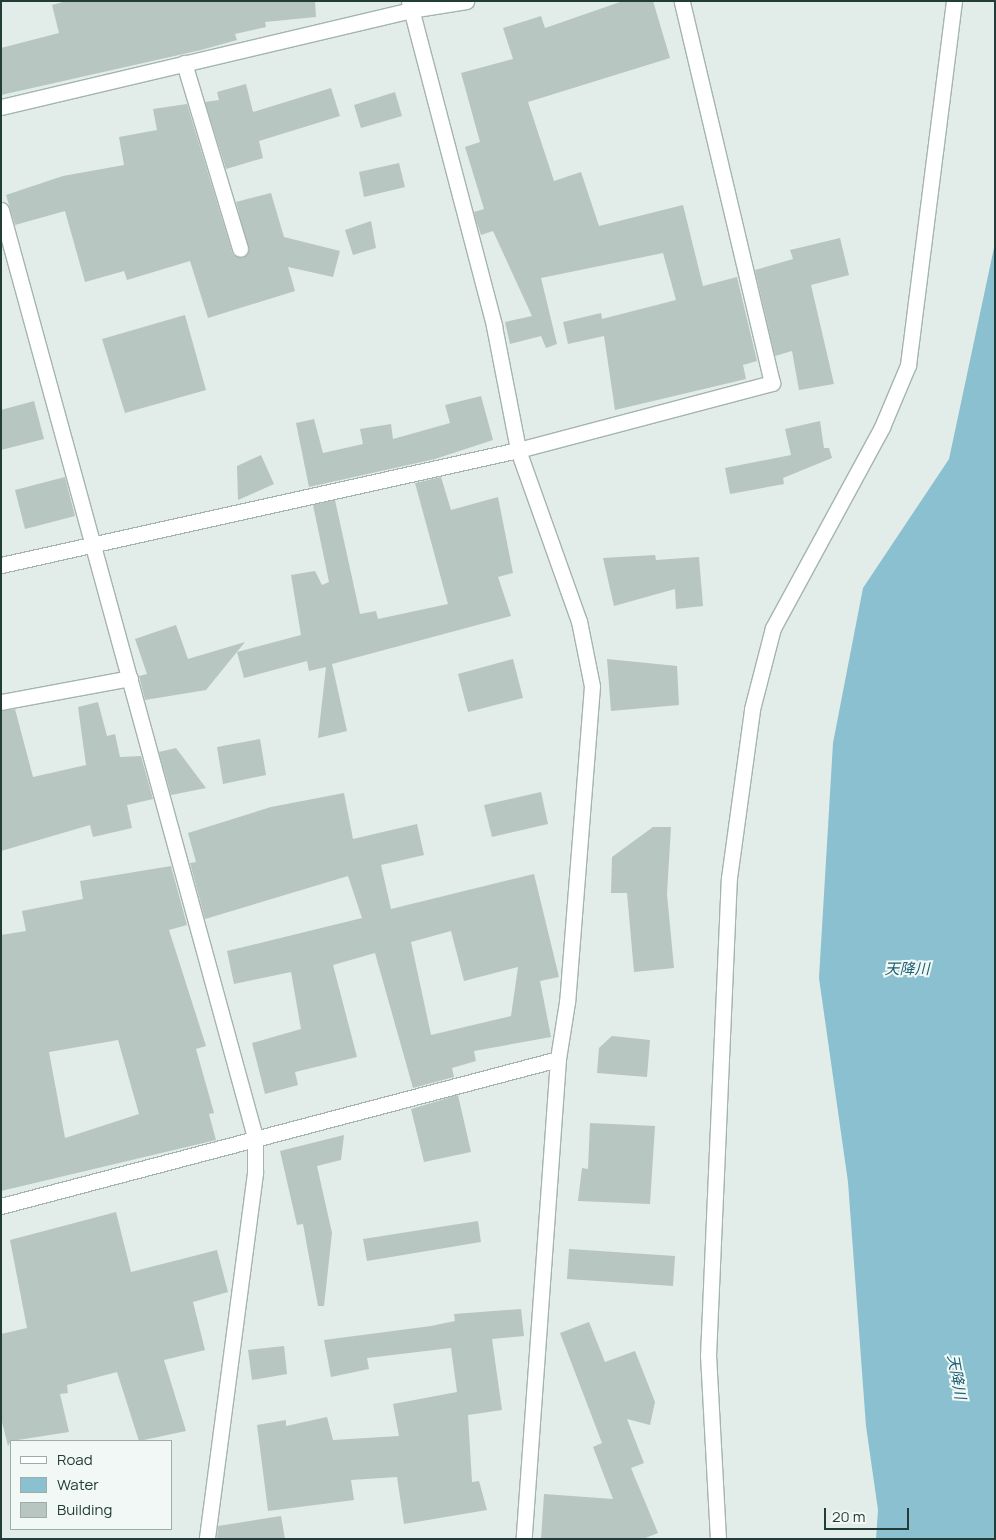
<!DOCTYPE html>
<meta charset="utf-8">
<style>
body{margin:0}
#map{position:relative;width:996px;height:1540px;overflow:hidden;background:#e2ece8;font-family:Manrope,"Noto Sans JP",sans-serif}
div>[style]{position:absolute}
.water>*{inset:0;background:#8ac0d0}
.building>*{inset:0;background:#b7c6c1}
.roads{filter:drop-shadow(1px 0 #a5b4af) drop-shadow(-1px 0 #a5b4af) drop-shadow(0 1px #a5b4af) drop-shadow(0 -1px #a5b4af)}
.street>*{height:15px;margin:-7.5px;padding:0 7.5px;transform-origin:7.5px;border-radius:7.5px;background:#fff}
.secondary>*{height:15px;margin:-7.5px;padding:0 7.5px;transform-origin:7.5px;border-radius:7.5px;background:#fff}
span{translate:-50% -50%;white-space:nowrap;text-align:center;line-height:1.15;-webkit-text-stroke:4px #f2f8f6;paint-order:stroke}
.water-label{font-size:15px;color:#1d6177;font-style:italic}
.frame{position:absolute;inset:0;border:2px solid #223c37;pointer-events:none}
.legend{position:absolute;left:10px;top:1440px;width:162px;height:90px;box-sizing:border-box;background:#f2f8f6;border:1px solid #9fadaa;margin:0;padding:6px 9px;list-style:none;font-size:15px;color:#223c37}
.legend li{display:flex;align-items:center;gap:10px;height:25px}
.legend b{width:25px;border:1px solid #9fadaa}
.scale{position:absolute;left:824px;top:1508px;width:85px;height:22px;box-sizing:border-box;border:2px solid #223c37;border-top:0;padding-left:6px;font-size:15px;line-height:18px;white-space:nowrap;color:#223c37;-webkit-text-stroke:4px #f2f8f6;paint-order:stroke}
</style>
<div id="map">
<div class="water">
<i style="clip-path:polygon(995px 243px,995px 1539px,876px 1539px,878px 1510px,866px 1426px,848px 1182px,819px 978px,833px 743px,863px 588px,949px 459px)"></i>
</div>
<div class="building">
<i style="clip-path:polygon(67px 1px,315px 1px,316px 17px,265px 22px,266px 27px,235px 34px,237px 40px,201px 50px,1px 95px,1px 48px,59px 33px,52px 5px)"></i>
<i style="clip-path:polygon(623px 1px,653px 1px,670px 58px,528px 102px,554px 181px,581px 172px,599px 226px,683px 205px,703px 286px,737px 277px,757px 361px,743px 365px,746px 379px,615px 410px,604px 336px,568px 344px,563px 322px,601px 313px,602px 319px,676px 300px,663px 253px,541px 278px,557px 344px,546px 348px,541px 336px,510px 344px,505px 322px,532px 316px,493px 231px,481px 235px,476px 220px,474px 212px,484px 209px,465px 147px,480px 142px,461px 73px,513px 59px,503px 28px,541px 16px,545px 28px)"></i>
<i style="clip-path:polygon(246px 84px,253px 112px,331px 88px,340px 116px,259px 141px,263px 158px,226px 169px,205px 102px,219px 100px,217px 92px)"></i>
<i style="clip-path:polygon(395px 92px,402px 116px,361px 128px,354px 105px)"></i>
<i style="clip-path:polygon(187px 104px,233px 255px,243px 258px,249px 251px,236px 202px,271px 193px,284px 237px,340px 251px,333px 277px,288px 267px,295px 291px,208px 318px,190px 261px,127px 280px,124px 271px,85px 282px,65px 211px,15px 225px,6px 195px,63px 176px,124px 165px,119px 137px,157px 130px,153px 109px)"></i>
<i style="clip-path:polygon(399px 163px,405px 187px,364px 197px,359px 172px)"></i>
<i style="clip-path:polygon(371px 221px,376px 248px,353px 255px,345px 230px)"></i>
<i style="clip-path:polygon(840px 238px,849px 275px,811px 285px,834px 384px,799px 390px,792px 351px,775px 356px,755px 270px,793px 259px,790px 250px)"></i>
<i style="clip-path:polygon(185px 315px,206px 390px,125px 413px,102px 339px)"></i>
<i style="clip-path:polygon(481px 396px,493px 440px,435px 459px,309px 487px,296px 423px,314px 419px,323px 453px,363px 444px,360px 429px,391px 424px,393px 439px,450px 423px,445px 405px)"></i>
<i style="clip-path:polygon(34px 401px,44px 439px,1px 450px,1px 410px)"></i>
<i style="clip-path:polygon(820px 421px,824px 448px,829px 448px,832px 458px,783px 478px,784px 484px,730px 494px,725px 468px,791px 455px,785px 429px)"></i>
<i style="clip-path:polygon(261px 455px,274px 484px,238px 500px,237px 466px)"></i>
<i style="clip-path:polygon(65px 477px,75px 516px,25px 529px,15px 490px)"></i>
<i style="clip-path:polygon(441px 477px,451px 510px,498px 497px,513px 573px,498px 577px,511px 616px,332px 664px,347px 731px,318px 738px,326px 667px,309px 671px,307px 661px,244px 678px,237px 652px,301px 635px,291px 575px,315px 571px,322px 585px,329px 582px,313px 505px,335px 500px,360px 614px,376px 611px,378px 619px,448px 604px,415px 483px)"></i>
<i style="clip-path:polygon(655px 555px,656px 560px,699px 557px,703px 606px,676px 609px,675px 589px,614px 606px,603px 558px)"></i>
<i style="clip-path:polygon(176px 625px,188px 659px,245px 642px,206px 690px,145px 700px,139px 676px,147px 674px,135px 639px)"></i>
<i style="clip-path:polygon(513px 659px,523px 698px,468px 712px,458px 674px)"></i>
<i style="clip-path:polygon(607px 659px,677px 666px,679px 705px,611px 711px)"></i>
<i style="clip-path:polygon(98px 702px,107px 736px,115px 734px,120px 757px,141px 756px,153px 799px,127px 805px,132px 828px,93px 837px,90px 825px,1px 851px,1px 711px,15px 709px,33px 777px,86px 765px,78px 707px)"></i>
<i style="clip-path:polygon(260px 739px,266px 775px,223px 784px,217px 747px)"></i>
<i style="clip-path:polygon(176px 748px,206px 788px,171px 795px,159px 752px)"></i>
<i style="clip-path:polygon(541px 792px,548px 824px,492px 837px,484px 805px)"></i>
<i style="clip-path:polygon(evenodd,344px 793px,353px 839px,417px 824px,424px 855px,381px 865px,391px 909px,534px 874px,559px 977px,540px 981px,551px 1037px,474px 1051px,476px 1061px,452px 1068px,454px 1077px,413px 1088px,375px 953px,333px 965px,357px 1057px,295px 1072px,298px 1085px,265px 1094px,252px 1043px,301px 1029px,291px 972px,234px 984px,227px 951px,362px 918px,348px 876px,205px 919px,190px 863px,196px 862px,188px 833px,271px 807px,344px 793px,451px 931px,464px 981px,518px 967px,511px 1016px,431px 1035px,411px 942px,451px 931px)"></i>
<i style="clip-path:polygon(653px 827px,671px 827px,667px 894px,674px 968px,634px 972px,627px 893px,611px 893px,612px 857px)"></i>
<i style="clip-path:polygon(evenodd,171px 866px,187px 925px,169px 930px,206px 1046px,196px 1049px,214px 1113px,209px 1114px,216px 1140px,1px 1191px,1px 935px,26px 931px,22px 911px,83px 899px,80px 881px,171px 866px,118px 1040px,139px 1114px,65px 1138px,49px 1052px,118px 1040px)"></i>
<i style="clip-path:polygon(612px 1036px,650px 1040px,647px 1077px,597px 1073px,599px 1048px)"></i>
<i style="clip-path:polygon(458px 1095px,471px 1152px,424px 1162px,411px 1109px)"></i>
<i style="clip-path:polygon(590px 1123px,655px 1126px,650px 1204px,578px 1201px,582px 1168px,588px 1169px)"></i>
<i style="clip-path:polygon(344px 1135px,341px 1160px,317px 1166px,332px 1233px,324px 1306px,318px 1306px,303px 1224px,297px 1225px,280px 1151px)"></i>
<i style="clip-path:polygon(116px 1212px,131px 1272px,217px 1250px,228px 1292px,193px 1302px,205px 1350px,164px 1360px,186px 1431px,139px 1441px,117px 1372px,67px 1385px,68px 1393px,60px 1394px,69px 1432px,11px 1441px,8px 1446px,1px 1418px,1px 1334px,27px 1328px,10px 1240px)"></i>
<i style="clip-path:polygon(478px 1221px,481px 1242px,367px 1261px,363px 1239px)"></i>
<i style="clip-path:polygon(569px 1249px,675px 1256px,673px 1286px,567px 1279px)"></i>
<i style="clip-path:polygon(521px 1309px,524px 1336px,492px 1339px,502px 1410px,468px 1415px,472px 1482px,479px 1481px,487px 1510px,404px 1524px,397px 1477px,351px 1480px,354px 1500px,268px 1511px,257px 1425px,286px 1420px,286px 1426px,327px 1417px,333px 1440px,399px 1436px,393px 1404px,457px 1392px,451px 1348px,367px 1358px,369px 1369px,331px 1377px,324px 1340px,431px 1326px,455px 1321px,454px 1314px)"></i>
<i style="clip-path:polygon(589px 1322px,605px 1362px,635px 1351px,655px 1402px,650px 1425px,627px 1419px,644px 1463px,631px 1468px,658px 1533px,643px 1539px,541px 1539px,544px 1494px,613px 1499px,593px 1447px,602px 1443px,560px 1333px)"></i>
<i style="clip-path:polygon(284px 1346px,287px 1374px,252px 1380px,248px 1350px)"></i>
<i style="clip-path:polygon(281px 1516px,285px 1539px,217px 1539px,218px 1526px)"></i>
</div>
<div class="roads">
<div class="street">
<i style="left:409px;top:1px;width:336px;rotate:75.3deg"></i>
<i style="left:494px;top:326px;width:126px;rotate:79deg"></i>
<i style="left:518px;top:450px;width:182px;rotate:70.4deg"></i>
<i style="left:579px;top:621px;width:66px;rotate:78.7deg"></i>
<i style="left:592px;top:686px;width:317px;rotate:94.5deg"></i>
<i style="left:567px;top:1002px;width:58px;rotate:99deg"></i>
<i style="left:558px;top:1059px;width:481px;rotate:94.1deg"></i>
<i style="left:184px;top:63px;width:194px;rotate:73.2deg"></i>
<i style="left:1px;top:107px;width:420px;rotate:-13.3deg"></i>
<i style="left:410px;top:10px;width:57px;rotate:-9.1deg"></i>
<i style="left:1px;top:210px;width:961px;rotate:74.68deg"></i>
<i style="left:255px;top:1137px;width:36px;rotate:90deg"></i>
<i style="left:255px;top:1173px;width:369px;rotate:97.5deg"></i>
<i style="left:1px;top:565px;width:530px;rotate:-12.54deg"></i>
<i style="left:518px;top:450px;width:263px;rotate:-14.8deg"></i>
<i style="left:772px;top:383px;width:392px;rotate:-103.3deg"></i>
<i style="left:1px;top:702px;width:131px;rotate:-10.5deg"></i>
<i style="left:1px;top:1206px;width:576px;rotate:-14.78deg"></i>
</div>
<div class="secondary">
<i style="left:718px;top:1539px;width:183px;rotate:-93.1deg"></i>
<i style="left:708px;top:1356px;width:478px;rotate:-87.5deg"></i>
<i style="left:729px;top:878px;width:171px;rotate:-82.2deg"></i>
<i style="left:752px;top:709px;width:84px;rotate:-75.5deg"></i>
<i style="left:773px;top:628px;width:229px;rotate:-61.5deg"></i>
<i style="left:882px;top:427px;width:67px;rotate:-67.2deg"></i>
<i style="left:908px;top:365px;width:367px;rotate:-82.8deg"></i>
</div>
</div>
<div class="water-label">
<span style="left:907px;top:969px">天降川</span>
<span style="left:957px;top:1377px;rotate:80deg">天降川</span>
</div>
<div class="frame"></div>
<ul class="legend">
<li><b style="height:6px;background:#fff"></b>Road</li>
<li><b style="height:14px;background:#8ac0d0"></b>Water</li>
<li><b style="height:14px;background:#b7c6c1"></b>Building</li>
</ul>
<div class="scale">20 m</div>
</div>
